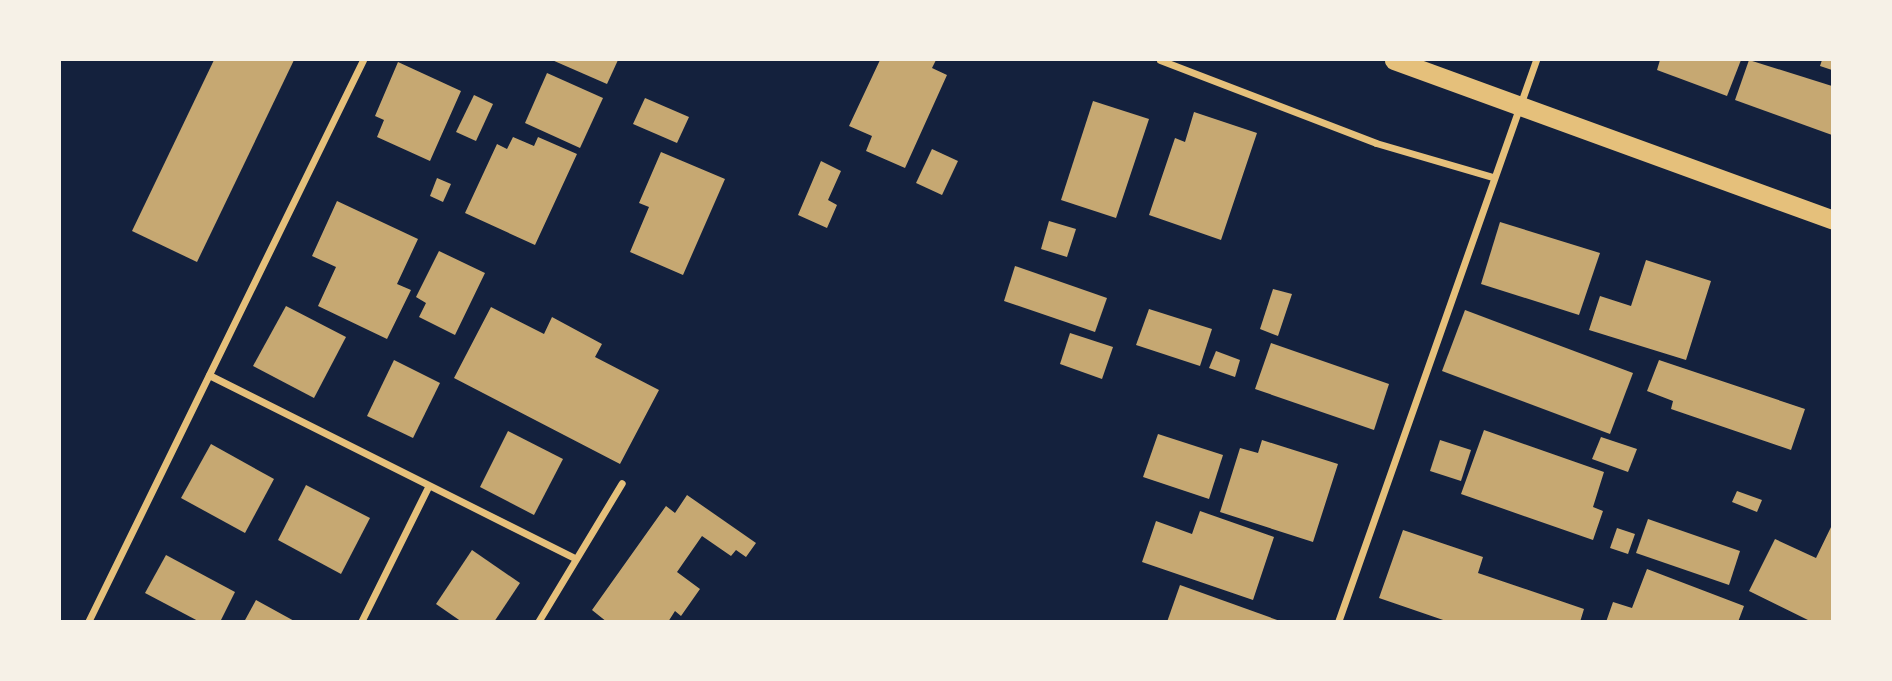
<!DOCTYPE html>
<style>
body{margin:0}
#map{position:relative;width:1892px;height:681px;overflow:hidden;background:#14213d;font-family:Jost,sans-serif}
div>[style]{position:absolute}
.building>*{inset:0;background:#c6a872}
.minor>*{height:7px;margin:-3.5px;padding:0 3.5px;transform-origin:3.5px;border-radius:3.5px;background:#e5c07b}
.trunk>*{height:19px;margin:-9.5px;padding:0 9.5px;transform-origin:9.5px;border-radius:9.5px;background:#e5c07b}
span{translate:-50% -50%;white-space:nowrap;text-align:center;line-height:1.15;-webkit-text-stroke:5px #f6f1e7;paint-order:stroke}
.frame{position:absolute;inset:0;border:61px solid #f6f1e7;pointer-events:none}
</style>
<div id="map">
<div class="building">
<i style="clip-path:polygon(214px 60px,294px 60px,197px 262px,132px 231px)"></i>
<i style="clip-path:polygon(552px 60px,618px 60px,607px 84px)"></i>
<i style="clip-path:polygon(880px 60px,936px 60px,932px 68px,947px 75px,905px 168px,866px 151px,872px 136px,849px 126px)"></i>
<i style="clip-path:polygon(1660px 60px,1741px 60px,1727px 96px,1657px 70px)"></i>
<i style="clip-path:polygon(1749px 60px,1832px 86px,1832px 135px,1735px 100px)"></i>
<i style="clip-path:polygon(1822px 60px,1832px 60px,1832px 70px,1820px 66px)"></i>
<i style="clip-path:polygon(398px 62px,461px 91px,430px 161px,377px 137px,384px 120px,375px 116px)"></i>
<i style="clip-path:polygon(547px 73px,603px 98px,580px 148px,525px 123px)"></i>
<i style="clip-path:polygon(474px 95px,493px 104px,476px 141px,456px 132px)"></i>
<i style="clip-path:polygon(645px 98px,689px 117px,677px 143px,633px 124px)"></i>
<i style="clip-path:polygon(1093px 101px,1149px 119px,1116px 218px,1061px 200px)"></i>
<i style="clip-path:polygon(1194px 112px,1257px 133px,1221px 240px,1149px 215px,1175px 138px,1185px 142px)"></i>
<i style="clip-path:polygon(513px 137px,534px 146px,538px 137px,577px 154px,535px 245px,465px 213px,497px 144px,507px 149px)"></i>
<i style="clip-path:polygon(932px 149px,958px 161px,942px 195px,916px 183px)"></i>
<i style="clip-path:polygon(661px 152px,725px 179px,683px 275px,630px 252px,649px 207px,639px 203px)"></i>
<i style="clip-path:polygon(821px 161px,841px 171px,828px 200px,837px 205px,827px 228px,798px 215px)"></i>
<i style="clip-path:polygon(437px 178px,451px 184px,443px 202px,430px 196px)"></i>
<i style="clip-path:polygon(337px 201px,418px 239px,397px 284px,411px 290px,387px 339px,318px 306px,336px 267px,312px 256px)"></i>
<i style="clip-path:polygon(1049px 221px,1076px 229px,1067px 257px,1041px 249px)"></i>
<i style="clip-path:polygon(1500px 222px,1600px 253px,1579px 315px,1481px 284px)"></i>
<i style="clip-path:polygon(439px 251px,485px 273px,455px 335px,419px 317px,426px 303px,416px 297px)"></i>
<i style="clip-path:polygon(1646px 260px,1711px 281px,1686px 360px,1589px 330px,1600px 296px,1631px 306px)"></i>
<i style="clip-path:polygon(1015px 266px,1107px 298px,1095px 332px,1004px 301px)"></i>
<i style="clip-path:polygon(1273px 289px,1292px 294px,1278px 336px,1260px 329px)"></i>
<i style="clip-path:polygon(286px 306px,346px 337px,314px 398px,253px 366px)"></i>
<i style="clip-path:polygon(491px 307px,544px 334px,552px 317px,602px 344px,595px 357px,659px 390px,620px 464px,454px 378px)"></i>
<i style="clip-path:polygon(1149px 309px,1212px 329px,1200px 366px,1136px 345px)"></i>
<i style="clip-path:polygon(1465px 310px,1633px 373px,1610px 434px,1442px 371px)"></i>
<i style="clip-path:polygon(1070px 333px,1113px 347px,1102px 379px,1060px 364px)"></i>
<i style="clip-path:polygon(1271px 343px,1389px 384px,1374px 430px,1255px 389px)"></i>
<i style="clip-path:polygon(1216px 351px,1240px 360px,1235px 377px,1209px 368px)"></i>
<i style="clip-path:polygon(394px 360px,440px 383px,413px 438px,367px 416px)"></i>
<i style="clip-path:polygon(1659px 360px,1805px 409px,1791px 450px,1671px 409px,1673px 401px,1647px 391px)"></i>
<i style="clip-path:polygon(1484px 430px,1604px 472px,1593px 507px,1603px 511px,1593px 540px,1461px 494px)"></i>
<i style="clip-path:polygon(508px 431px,563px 459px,534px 515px,480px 487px)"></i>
<i style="clip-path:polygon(1158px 434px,1223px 455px,1209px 499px,1143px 477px)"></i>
<i style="clip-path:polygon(1601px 437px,1637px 449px,1628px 472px,1592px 459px)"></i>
<i style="clip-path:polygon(1262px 440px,1338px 464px,1313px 542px,1220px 512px,1240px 448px,1258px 453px)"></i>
<i style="clip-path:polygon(1440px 440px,1471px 450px,1461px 481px,1430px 471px)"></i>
<i style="clip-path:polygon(211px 444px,274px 479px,245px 533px,181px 498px)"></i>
<i style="clip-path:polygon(306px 485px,370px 518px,341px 574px,278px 540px)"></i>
<i style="clip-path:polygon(1737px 491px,1762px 500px,1757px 512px,1732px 502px)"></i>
<i style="clip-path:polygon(687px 495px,756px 543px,746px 557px,736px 550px,731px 556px,702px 536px,677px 572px,700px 589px,681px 616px,675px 611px,668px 622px,607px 622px,592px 610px,666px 506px,675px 513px)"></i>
<i style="clip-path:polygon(1200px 511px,1274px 537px,1253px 600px,1142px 562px,1156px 521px,1192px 534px)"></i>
<i style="clip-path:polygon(1648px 519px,1740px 551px,1729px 585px,1636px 553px)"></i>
<i style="clip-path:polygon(1832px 525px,1832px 622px,1812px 622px,1749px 591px,1775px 539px,1816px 558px)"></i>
<i style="clip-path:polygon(1617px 528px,1635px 534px,1628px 554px,1610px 548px)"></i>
<i style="clip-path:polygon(1403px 530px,1483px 557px,1478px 573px,1584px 609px,1580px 622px,1449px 622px,1379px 598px)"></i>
<i style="clip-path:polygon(472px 550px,520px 583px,494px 622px,462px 622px,436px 604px)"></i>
<i style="clip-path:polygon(166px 555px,235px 592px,220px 622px,200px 622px,145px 593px)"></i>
<i style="clip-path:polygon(1647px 569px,1744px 606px,1738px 622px,1606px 622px,1613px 602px,1632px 608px)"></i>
<i style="clip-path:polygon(1180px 585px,1280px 621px,1280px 622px,1167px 622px)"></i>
<i style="clip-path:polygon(256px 600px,296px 622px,244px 622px)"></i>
</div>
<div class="minor">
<i style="left:1160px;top:60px;width:231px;rotate:21deg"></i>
<i style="left:1376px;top:143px;width:121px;rotate:16.3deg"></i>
<i style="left:209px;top:375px;width:408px;rotate:26.6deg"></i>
<i style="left:88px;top:622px;width:626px;rotate:-63.93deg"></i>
<i style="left:361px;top:622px;width:151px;rotate:-63.6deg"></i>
<i style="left:538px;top:622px;width:162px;rotate:-58.9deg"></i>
<i style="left:1338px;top:622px;width:596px;rotate:-70.59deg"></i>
</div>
<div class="trunk">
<i style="left:1394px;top:60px;width:466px;rotate:20deg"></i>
</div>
<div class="frame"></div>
</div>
